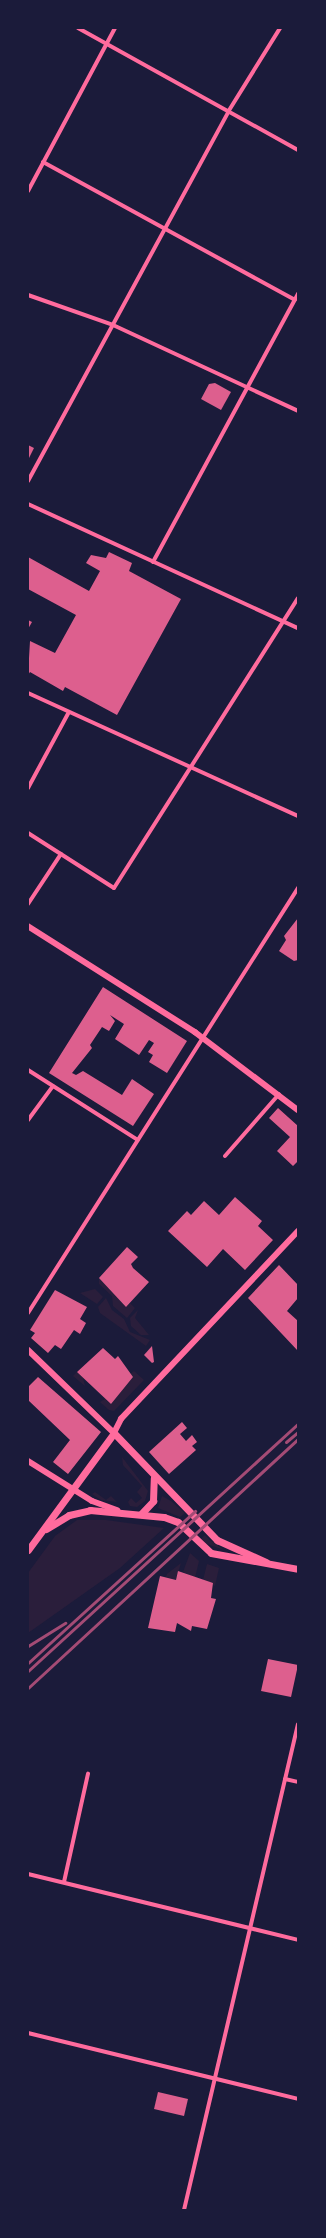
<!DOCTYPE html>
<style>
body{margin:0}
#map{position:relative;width:326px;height:2238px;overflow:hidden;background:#1b1b3a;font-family:Jost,sans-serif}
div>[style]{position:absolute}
.green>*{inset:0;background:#2a1e3b}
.building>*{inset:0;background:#dd5f8e}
.minor>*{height:4px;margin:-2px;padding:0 2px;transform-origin:2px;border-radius:2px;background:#ff6b9d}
.tertiary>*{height:5.5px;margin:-2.75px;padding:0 2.75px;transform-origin:2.75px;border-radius:2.75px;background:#ff6b9d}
.secondary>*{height:6px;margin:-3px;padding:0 3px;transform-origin:3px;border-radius:3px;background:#ff6b9d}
.trunk>*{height:7px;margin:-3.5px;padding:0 3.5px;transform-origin:3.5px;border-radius:3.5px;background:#ff6b9d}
.rail>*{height:3px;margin:-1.5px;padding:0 1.5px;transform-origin:1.5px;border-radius:1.5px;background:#a44b75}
span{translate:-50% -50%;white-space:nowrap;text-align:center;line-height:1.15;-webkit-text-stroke:4px #1b1b3a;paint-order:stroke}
.frame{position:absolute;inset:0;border:29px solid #1b1b3a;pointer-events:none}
</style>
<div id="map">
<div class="green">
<i style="clip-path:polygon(99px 1278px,126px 1307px,130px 1303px,135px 1308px,127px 1318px,113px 1306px,112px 1296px,99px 1284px)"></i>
<i style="clip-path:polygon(95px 1289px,103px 1297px,97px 1304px,80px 1293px)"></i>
<i style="clip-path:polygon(106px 1298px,112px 1310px,124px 1319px,130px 1332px,150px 1340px,146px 1346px,100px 1313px,98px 1307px)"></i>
<i style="clip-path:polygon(138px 1310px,135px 1318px,149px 1335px,141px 1335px,131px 1326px,130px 1318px)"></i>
<i style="clip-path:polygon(134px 1371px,144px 1380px,114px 1411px,109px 1410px,100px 1402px,105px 1399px,111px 1404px,133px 1377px,130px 1374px)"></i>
<i style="clip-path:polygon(77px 1372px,83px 1378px,85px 1386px,73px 1376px)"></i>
<i style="clip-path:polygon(122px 1457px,148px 1491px,145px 1501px,137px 1507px,130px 1506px,128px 1502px,131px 1498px,136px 1503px,142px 1498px,137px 1492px,142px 1486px,123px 1465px)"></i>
<i style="clip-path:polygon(95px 1492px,106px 1500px,111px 1496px,117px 1502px,101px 1500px,92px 1494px)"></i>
<i style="clip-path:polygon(162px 1496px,171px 1501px,185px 1513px,180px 1517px,158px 1508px)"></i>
<i style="clip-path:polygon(77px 1520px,106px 1520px,164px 1528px,120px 1568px,28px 1633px,28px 1573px,55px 1536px)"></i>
<i style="clip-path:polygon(205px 1535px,210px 1540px,224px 1550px,207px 1544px,201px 1539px)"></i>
<i style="clip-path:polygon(190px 1553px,199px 1561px,195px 1578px,183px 1572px)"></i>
<i style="clip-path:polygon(181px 1563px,176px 1580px,166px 1577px,167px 1574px)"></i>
<i style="clip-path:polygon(207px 1564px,219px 1568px,215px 1586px,203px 1580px)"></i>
</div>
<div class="building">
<i style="clip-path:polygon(215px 383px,231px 392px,221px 410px,201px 399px,209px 384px)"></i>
<i style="clip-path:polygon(28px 445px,34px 448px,28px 460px)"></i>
<i style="clip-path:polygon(109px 552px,132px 563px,129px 571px,181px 599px,117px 715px,65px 687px,63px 691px,30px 672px,28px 675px,30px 641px,55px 653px,76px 615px,28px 589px,28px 557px,89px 591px,100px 571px,86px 563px,91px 555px,106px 558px)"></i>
<i style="clip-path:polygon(28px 620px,32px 622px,28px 629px)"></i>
<i style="clip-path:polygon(298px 918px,298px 960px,294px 961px,279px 951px,286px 940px,284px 936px)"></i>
<i style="clip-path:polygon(103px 987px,187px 1041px,167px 1073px,149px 1062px,153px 1055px,148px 1052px,154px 1043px,149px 1040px,139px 1055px,115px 1039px,124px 1024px,110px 1015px,115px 1021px,109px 1031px,102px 1027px,90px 1045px,92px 1048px,72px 1073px,76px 1075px,83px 1071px,122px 1095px,132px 1079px,154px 1094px,133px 1126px,49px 1073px)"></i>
<i style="clip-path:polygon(278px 1108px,298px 1126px,298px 1161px,293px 1166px,277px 1151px,290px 1137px,269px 1118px)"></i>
<i style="clip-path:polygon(235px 1197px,262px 1221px,258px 1226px,273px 1240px,245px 1270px,223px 1249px,207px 1267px,168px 1231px,187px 1211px,191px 1215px,204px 1201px,219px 1215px)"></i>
<i style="clip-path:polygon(127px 1247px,138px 1257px,131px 1264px,133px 1268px,149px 1282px,126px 1307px,99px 1278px)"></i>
<i style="clip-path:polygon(279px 1265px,298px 1285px,298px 1298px,287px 1311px,298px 1321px,298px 1351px,248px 1298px)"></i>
<i style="clip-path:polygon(55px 1290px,87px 1307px,80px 1319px,86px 1323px,80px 1334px,74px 1330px,61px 1349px,55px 1345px,48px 1353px,31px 1338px,35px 1333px,30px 1330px)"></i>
<i style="clip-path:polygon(152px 1346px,154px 1362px,152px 1363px,144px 1355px)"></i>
<i style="clip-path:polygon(103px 1348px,115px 1359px,118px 1356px,133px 1377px,111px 1404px,77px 1372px)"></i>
<i style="clip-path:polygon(38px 1377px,101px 1432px,68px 1474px,53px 1462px,70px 1440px,28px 1400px,28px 1387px)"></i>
<i style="clip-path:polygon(182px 1422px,187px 1428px,180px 1434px,186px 1441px,192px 1435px,197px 1442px,192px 1446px,196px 1450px,169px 1474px,149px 1452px)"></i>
<i style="clip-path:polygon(178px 1571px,213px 1583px,211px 1598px,216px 1599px,207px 1629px,192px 1626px,191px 1631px,177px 1623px,175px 1632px,148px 1628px,160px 1576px,176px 1580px)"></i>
<i style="clip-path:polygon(268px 1659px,298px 1665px,291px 1697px,261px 1691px)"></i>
<i style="clip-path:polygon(158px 2092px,188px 2099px,184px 2116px,154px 2109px)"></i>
</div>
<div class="minor">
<i style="left:78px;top:28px;width:252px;rotate:29deg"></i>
<i style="left:43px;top:162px;width:287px;rotate:28.7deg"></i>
<i style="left:28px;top:191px;width:185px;rotate:-61.9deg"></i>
<i style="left:28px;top:295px;width:90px;rotate:19.4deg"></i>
<i style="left:113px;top:325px;width:204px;rotate:24.9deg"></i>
<i style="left:28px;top:481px;width:420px;rotate:-61.5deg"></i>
<i style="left:228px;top:112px;width:99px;rotate:-58.2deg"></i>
<i style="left:28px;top:504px;width:297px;rotate:24.7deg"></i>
<i style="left:153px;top:562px;width:305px;rotate:-61.6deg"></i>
<i style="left:28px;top:693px;width:297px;rotate:24.5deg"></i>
<i style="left:28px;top:788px;width:86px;rotate:-61.7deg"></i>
<i style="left:28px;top:833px;width:102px;rotate:32.6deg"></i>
<i style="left:114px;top:888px;width:343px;rotate:-57.6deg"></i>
<i style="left:28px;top:904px;width:60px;rotate:-56.6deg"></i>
<i style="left:28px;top:1070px;width:130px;rotate:32.5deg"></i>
<i style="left:28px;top:1120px;width:42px;rotate:-53.7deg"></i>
<i style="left:225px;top:1156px;width:82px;rotate:-48.9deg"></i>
<i style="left:28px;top:1313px;width:504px;rotate:-57.57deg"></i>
<i style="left:285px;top:1779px;width:13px;rotate:13deg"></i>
<i style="left:28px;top:1874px;width:278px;rotate:13.7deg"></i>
<i style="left:64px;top:1882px;width:111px;rotate:-77.5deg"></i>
<i style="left:28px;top:2033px;width:278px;rotate:13.7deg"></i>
<i style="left:184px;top:2210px;width:499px;rotate:-76.8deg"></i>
</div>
<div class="tertiary">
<i style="left:28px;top:926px;width:198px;rotate:32.4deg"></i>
<i style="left:195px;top:1032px;width:129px;rotate:37.1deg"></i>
<i style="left:114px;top:1433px;width:16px;rotate:-63deg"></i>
<i style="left:121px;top:1419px;width:258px;rotate:-46.7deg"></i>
</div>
<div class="secondary">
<i style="left:28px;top:1350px;width:120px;rotate:44deg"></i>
<i style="left:28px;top:1461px;width:75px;rotate:32deg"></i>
<i style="left:92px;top:1501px;width:27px;rotate:20deg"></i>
</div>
<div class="trunk">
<i style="left:141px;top:1514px;width:18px;rotate:-47deg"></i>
<i style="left:153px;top:1501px;width:23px;rotate:-88deg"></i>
<i style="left:46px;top:1529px;width:27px;rotate:-31deg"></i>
<i style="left:69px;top:1515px;width:22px;rotate:-13deg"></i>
<i style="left:90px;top:1510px;width:74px;rotate:5.4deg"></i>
<i style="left:164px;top:1517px;width:15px;rotate:20deg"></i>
<i style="left:178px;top:1522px;width:45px;rotate:43.2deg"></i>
<i style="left:211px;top:1553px;width:88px;rotate:10.4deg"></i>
<i style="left:28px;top:1550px;width:145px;rotate:-53.7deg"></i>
<i style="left:114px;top:1433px;width:149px;rotate:46.1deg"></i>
<i style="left:217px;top:1540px;width:54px;rotate:24.2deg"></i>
</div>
<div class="rail">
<i style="left:286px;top:1442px;width:16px;rotate:-40deg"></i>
<i style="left:28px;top:1646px;width:44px;rotate:-31.9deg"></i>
<i style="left:28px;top:1663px;width:226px;rotate:-42.3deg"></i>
<i style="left:28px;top:1671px;width:366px;rotate:-42.5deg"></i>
<i style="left:28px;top:1688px;width:367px;rotate:-42.7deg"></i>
</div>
<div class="frame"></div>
</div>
